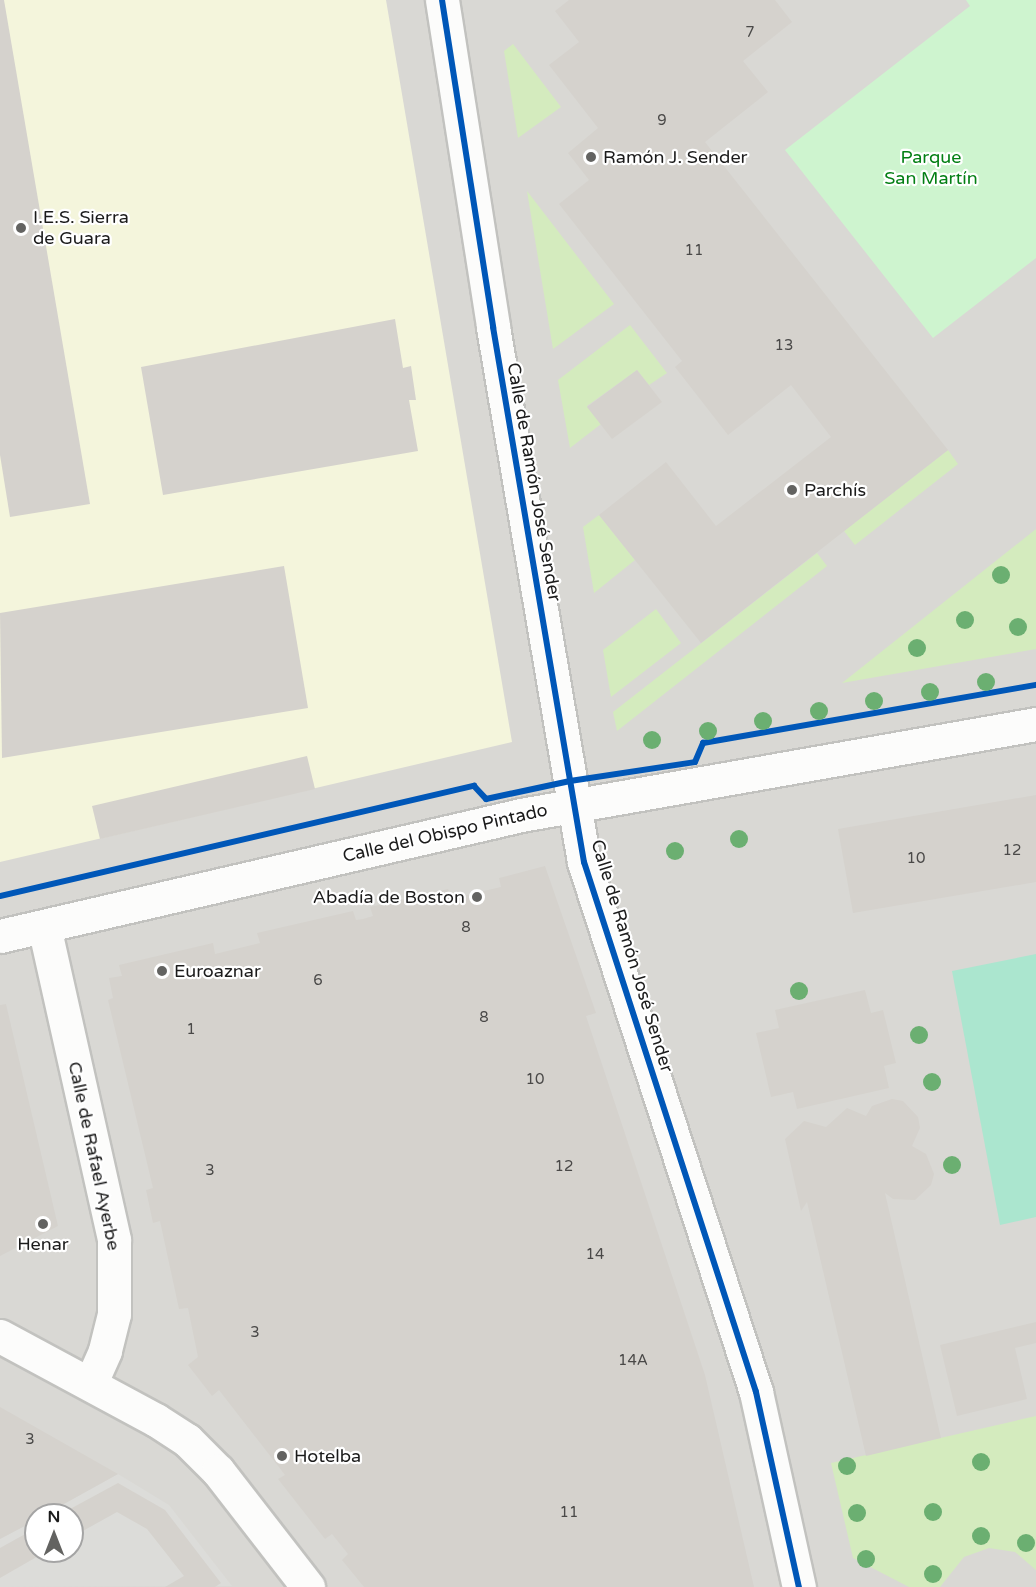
<!DOCTYPE html>
<meta charset="utf-8">
<style>
body{margin:0}
#map{position:relative;width:1036px;height:1587px;overflow:hidden;background:#eae9e2;font-family:"Varela Round",sans-serif}
div>[style]{position:absolute}
.residential>*{inset:0;background:#d9d8d4}
.education>*{inset:0;background:#f4f5dc}
.grass>*{inset:0;background:#d4ebbe}
.park>*{inset:0;background:#cef4cf}
.pitch>*{inset:0;background:#abe6cf}
.parking>*{inset:0;background:#dcdcd9}
.building>*{inset:0;background:#d5d2cd}
.roads{filter:drop-shadow(2px 0 #c2c2bf) drop-shadow(-2px 0 #c2c2bf) drop-shadow(0 2px #c2c2bf) drop-shadow(0 -2px #c2c2bf)}
.minor>*{height:33px;margin:-16.5px;padding:0 16.5px;transform-origin:16.5px;border-radius:16.5px;background:#fcfcfb}
.tertiary>*{height:33px;margin:-16.5px;padding:0 16.5px;transform-origin:16.5px;border-radius:16.5px;background:#fcfcfb}
.cycleway>*{height:6px;margin:-3px;padding:0 3px;transform-origin:3px;border-radius:3px;background:#0057b8}
.trees>*{width:18px;height:18px;margin:-9px;border-radius:50%;background:#6baf71}
.dots>*{width:16px;height:16px;translate:-50% -50%;box-sizing:border-box;border:3px solid #fff;border-radius:50%}
span{translate:-50% -50%;white-space:nowrap;text-align:center;line-height:1.15;-webkit-text-stroke:4.5px #fff;paint-order:stroke}
.number-label{font-size:15px;color:#4a4948}
.number-label span{-webkit-text-stroke-width:0}
.poi-label{font-size:18px;color:#1b1b1b}
.left{translate:0 -50%;text-align:left}
.right{translate:-100% -50%;text-align:right}
.park-label{font-size:18px;color:#037f14}
.street-label{font-size:18px;color:#1b1b1b}
.north{position:absolute;left:24px;top:1503px;width:60px;height:60px;box-sizing:border-box;background:#fff;border:2px solid #a4a4a4;border-radius:50%;rotate:0deg;font-size:16px;font-weight:700;line-height:24px;text-align:center;color:#1b1b1b}
.north::after{content:'';display:block;margin:auto;width:21px;height:27px;background:#636361;clip-path:polygon(50% 0,100% 100%,50% 72%,0 100%)}
</style>
<div id="map">
<div class="residential">
<i style="clip-path:polygon(evenodd,0 0,1036px 0,1036px 1587px,0 1587px,0 0,36px 1515px,72px 1515px,72px 1551px,36px 1551px,36px 1515px)"></i>
</div>
<div class="education">
<i style="clip-path:polygon(0 0,386px 0,512px 742px,0 862px)"></i>
</div>
<div class="grass">
<i style="clip-path:polygon(513px 44px,561px 107px,518px 138px,504px 51px)"></i>
<i style="clip-path:polygon(527px 191px,614px 304px,553px 349px)"></i>
<i style="clip-path:polygon(630px 325px,667px 373px,649px 385px,637px 370px,587px 406px,601px 424px,570px 448px,558px 380px)"></i>
<i style="clip-path:polygon(948px 450px,958px 464px,855px 545px,844px 531px)"></i>
<i style="clip-path:polygon(599px 515px,635px 560px,594px 593px,583px 527px)"></i>
<i style="clip-path:polygon(1036px 529px,1036px 649px,842px 683px)"></i>
<i style="clip-path:polygon(817px 553px,827px 566px,617px 731px,613px 712px)"></i>
<i style="clip-path:polygon(656px 609px,681px 643px,611px 697px,603px 650px)"></i>
<i style="clip-path:polygon(1036px 1416px,1036px 1570px,1015px 1552px,989px 1548px,964px 1557px,940px 1587px,909px 1587px,853px 1558px,831px 1463px)"></i>
</div>
<div class="park">
<i style="clip-path:polygon(966px 0,1036px 0,1036px 258px,933px 338px,785px 150px,970px 6px)"></i>
</div>
<div class="pitch">
<i style="clip-path:polygon(1036px 954px,1036px 1217px,1000px 1225px,952px 971px)"></i>
</div>
<div class="parking">
<i style="clip-path:polygon(118px 1474px,169px 1505px,232px 1586px,0 1587px,0 1539px,36px 1520px,36px 1551px,72px 1551px,72px 1515px,44px 1515px)"></i>
</div>
<div class="building">
<i style="clip-path:polygon(0 0,4px 0,90px 504px,10px 517px,0 455px)"></i>
<i style="clip-path:polygon(569px 0,775px 0,792px 22px,743px 61px,768px 92px,705px 142px,948px 450px,701px 643px,599px 515px,666px 462px,716px 526px,831px 437px,791px 385px,728px 435px,675px 367px,682px 361px,559px 204px,589px 180px,568px 153px,598px 128px,549px 65px,579px 42px,555px 11px)"></i>
<i style="clip-path:polygon(395px 319px,403px 368px,411px 366px,416px 400px,409px 400px,418px 451px,163px 495px,141px 367px)"></i>
<i style="clip-path:polygon(637px 370px,662px 402px,612px 439px,587px 407px)"></i>
<i style="clip-path:polygon(284px 566px,308px 708px,2px 758px,0 613px)"></i>
<i style="clip-path:polygon(307px 756px,315px 789px,100px 839px,92px 806px)"></i>
<i style="clip-path:polygon(1036px 795px,1036px 882px,853px 913px,838px 829px)"></i>
<i style="clip-path:polygon(545px 866px,596px 1013px,586px 1016px,705px 1375px,754px 1587px,364px 1587px,342px 1560px,348px 1554px,332px 1534px,325px 1539px,278px 1479px,285px 1475px,219px 1390px,212px 1396px,188px 1365px,198px 1357px,188px 1308px,179px 1309px,160px 1221px,153px 1223px,146px 1190px,153px 1188px,108px 1000px,113px 998px,109px 978px,122px 976px,119px 965px,213px 943px,215px 954px,260px 943px,257px 933px,353px 911px,356px 920px,363px 919px,373px 916px,370px 907px,448px 889px,453px 898px,458px 897px,501px 887px,499px 878px)"></i>
<i style="clip-path:polygon(865px 990px,871px 1013px,883px 1010px,896px 1063px,884px 1066px,889px 1088px,797px 1109px,793px 1092px,771px 1097px,756px 1033px,779px 1028px,775px 1010px)"></i>
<i style="clip-path:polygon(6px 1004px,58px 1226px,0 1256px,0 1005px)"></i>
<i style="clip-path:polygon(892px 1099px,903px 1101px,918px 1117px,920px 1128px,912px 1146px,926px 1154px,934px 1174px,931px 1185px,915px 1200px,893px 1199px,885px 1193px,941px 1438px,866px 1456px,807px 1202px,801px 1211px,785px 1139px,804px 1121px,826px 1127px,847px 1108px,866px 1116px,872px 1106px)"></i>
<i style="clip-path:polygon(1036px 1322px,1036px 1343px,1015px 1348px,1027px 1399px,957px 1416px,940px 1345px)"></i>
<i style="clip-path:polygon(0 1407px,118px 1474px,44px 1515px,36px 1515px,36px 1520px,0 1539px)"></i>
<i style="clip-path:polygon(118px 1483px,165px 1510px,221px 1583px,215px 1587px,165px 1587px,184px 1576px,147px 1529px,117px 1512px,72px 1537px,72px 1515px,59px 1515px)"></i>
<i style="clip-path:polygon(36px 1528px,36px 1551px,47px 1551px,0 1578px,0 1548px)"></i>
</div>
<div class="roads">
<div class="minor">
<i style="left:442px;top:0;width:331px;rotate:81.1deg"></i>
<i style="left:493px;top:327px;width:543px;rotate:80.35deg"></i>
<i style="left:584px;top:862px;width:557px;rotate:72.02deg"></i>
<i style="left:756px;top:1392px;width:200px;rotate:77.6deg"></i>
<i style="left:44px;top:926px;width:322px;rotate:77.4deg"></i>
<i style="left:114px;top:1240px;width:74px;rotate:90deg"></i>
<i style="left:114px;top:1314px;width:38px;rotate:104deg"></i>
<i style="left:105px;top:1351px;width:36px;rotate:114deg"></i>
<i style="left:0;top:1336px;width:177px;rotate:28.3deg"></i>
<i style="left:156px;top:1420px;width:37px;rotate:33deg"></i>
<i style="left:187px;top:1440px;width:44px;rotate:45deg"></i>
<i style="left:218px;top:1471px;width:147px;rotate:52.2deg"></i>
</div>
<div class="tertiary">
<i style="left:0;top:936px;width:535px;rotate:-13.07deg"></i>
<i style="left:521px;top:815px;width:523px;rotate:-10.02deg"></i>
</div>
</div>
<div class="cycleway">
<i style="left:442px;top:0;width:331px;rotate:81.1deg"></i>
<i style="left:493px;top:327px;width:543px;rotate:80.35deg"></i>
<i style="left:584px;top:862px;width:557px;rotate:72.02deg"></i>
<i style="left:756px;top:1392px;width:200px;rotate:77.6deg"></i>
<i style="left:0;top:896px;width:487px;rotate:-13.1deg"></i>
<i style="left:474px;top:786px;width:18px;rotate:47deg"></i>
<i style="left:486px;top:799px;width:86px;rotate:-12.1deg"></i>
<i style="left:570px;top:781px;width:126px;rotate:-8.6deg"></i>
<i style="left:695px;top:762px;width:21px;rotate:-67deg"></i>
<i style="left:703px;top:743px;width:338px;rotate:-9.9deg"></i>
</div>
<div class="trees">
<i style="left:1001px;top:575px"></i>
<i style="left:965px;top:620px"></i>
<i style="left:1018px;top:627px"></i>
<i style="left:917px;top:648px"></i>
<i style="left:986px;top:682px"></i>
<i style="left:930px;top:692px"></i>
<i style="left:874px;top:701px"></i>
<i style="left:819px;top:711px"></i>
<i style="left:763px;top:721px"></i>
<i style="left:708px;top:731px"></i>
<i style="left:652px;top:740px"></i>
<i style="left:739px;top:839px"></i>
<i style="left:675px;top:851px"></i>
<i style="left:799px;top:991px"></i>
<i style="left:919px;top:1035px"></i>
<i style="left:932px;top:1082px"></i>
<i style="left:952px;top:1165px"></i>
<i style="left:981px;top:1462px"></i>
<i style="left:847px;top:1466px"></i>
<i style="left:933px;top:1512px"></i>
<i style="left:857px;top:1513px"></i>
<i style="left:981px;top:1536px"></i>
<i style="left:1026px;top:1543px"></i>
<i style="left:866px;top:1559px"></i>
<i style="left:933px;top:1574px"></i>
</div>
<div class="dots">
<i style="left:591px;top:157px;background:#636361"></i>
<i style="left:21px;top:228px;background:#636361"></i>
<i style="left:792px;top:490px;background:#636361"></i>
<i style="left:477px;top:897px;background:#636361"></i>
<i style="left:162px;top:971px;background:#636361"></i>
<i style="left:43px;top:1224px;background:#636361"></i>
<i style="left:282px;top:1456px;background:#636361"></i>
</div>
<div class="number-label">
<span style="left:750px;top:33px">7</span>
<span style="left:662px;top:121px">9</span>
<span style="left:694px;top:251px">11</span>
<span style="left:784px;top:346px">13</span>
<span style="left:1012px;top:851px">12</span>
<span style="left:916px;top:859px">10</span>
<span style="left:466px;top:928px">8</span>
<span style="left:318px;top:981px">6</span>
<span style="left:484px;top:1018px">8</span>
<span style="left:191px;top:1030px">1</span>
<span style="left:535px;top:1080px">10</span>
<span style="left:564px;top:1167px">12</span>
<span style="left:210px;top:1171px">3</span>
<span style="left:595px;top:1255px">14</span>
<span style="left:255px;top:1333px">3</span>
<span style="left:633px;top:1361px">14A</span>
<span style="left:30px;top:1440px">3</span>
<span style="left:569px;top:1513px">11</span>
</div>
<div class="poi-label">
<span class="left" style="left:603px;top:157px">Ramón J. Sender</span>
<span class="left" style="left:33px;top:228px">I.E.S. Sierra<br>de Guara</span>
<span class="left" style="left:804px;top:490px">Parchís</span>
<span class="right" style="left:465px;top:897px">Abadía de Boston</span>
<span class="left" style="left:174px;top:971px">Euroaznar</span>
<span style="left:43px;top:1244px">Henar</span>
<span class="left" style="left:294px;top:1456px">Hotelba</span>
</div>
<div class="park-label">
<span style="left:931px;top:168px">Parque<br>San Martín</span>
</div>
<div class="street-label">
<span style="left:534px;top:482px;rotate:80deg">Calle de Ramón José Sender</span>
<span style="left:445px;top:833px;rotate:-13deg">Calle del Obispo Pintado</span>
<span style="left:632px;top:956px;rotate:73deg">Calle de Ramón José Sender</span>
<span style="left:94px;top:1156px;rotate:78deg">Calle de Rafael Ayerbe</span>
</div>
<div class="north">N</div>
</div>
